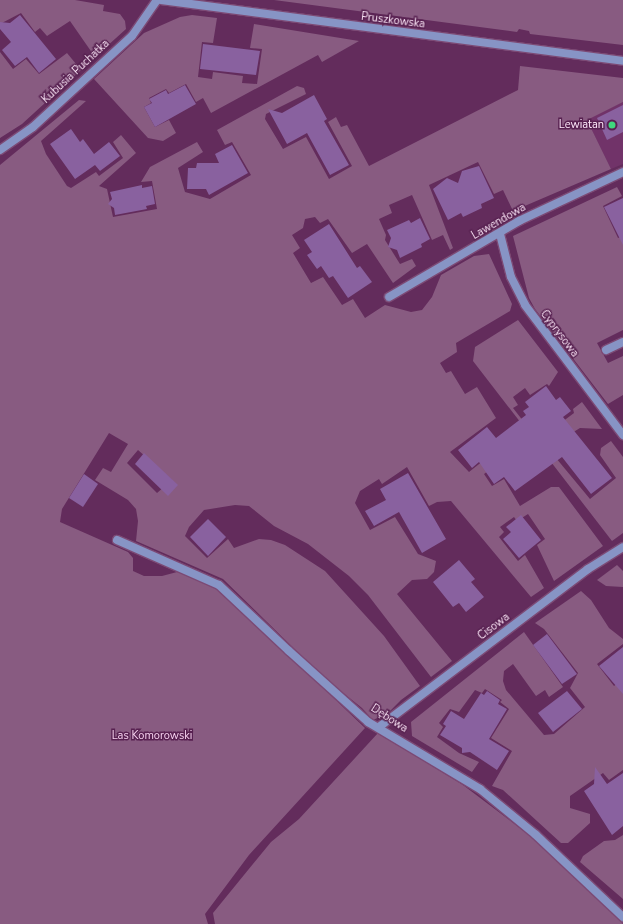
<!DOCTYPE html>
<meta charset="utf-8">
<style>
body{margin:0}
#map{position:relative;width:623px;height:924px;overflow:hidden;background:#632c5c;font-family:"Nunito Sans",sans-serif}
div>[style]{position:absolute}
.built>*{inset:0;background:#713369}
.green>*{inset:0;background:#885b81}
.building>*{inset:0;background:#89619f}
.roads{filter:drop-shadow(1px 0 #7c4a75) drop-shadow(-1px 0 #7c4a75) drop-shadow(0 1px #7c4a75) drop-shadow(0 -1px #7c4a75)}
.minor>*{height:8px;margin:-4px;padding:0 4px;transform-origin:4px;border-radius:4px;background:#8794c5}
.tertiary>*{height:8px;margin:-4px;padding:0 4px;transform-origin:4px;border-radius:4px;background:#8794c5}
.dots>*{width:11px;height:11px;translate:-50% -50%;box-sizing:border-box;border:2px solid #582151;border-radius:50%}
span{translate:-50% -50%;white-space:nowrap;text-align:center;line-height:1.15;-webkit-text-stroke:3px #582151;paint-order:stroke}
.street-label{font-size:11px;color:#fee9fa}
.poi-label{font-size:11px;color:#fee9fa}
.right{translate:-100% -50%;text-align:right}
.park-label{font-size:11px;color:#f6d2ef}
</style>
<div id="map">
<div class="built">
<i style="clip-path:polygon(623px 102px,623px 164px,611px 169px,586px 119px)"></i>
</div>
<div class="green">
<i style="clip-path:polygon(0 0,75px 0,104px 5px,103px 11px,120px 14px,125px 21px,126px 29px,95px 57px,70px 21px,47px 36px,40px 28px,35px 32px,21px 13px,0 24px)"></i>
<i style="clip-path:polygon(274px 0,623px 0,623px 45px,530px 34px,529px 31px,519px 29px,517px 32px)"></i>
<i style="clip-path:polygon(192px 15px,217px 18px,213px 43px,202px 42px,198px 77px,212px 79px,213px 72px,243px 76px,242px 83px,257px 84px,262px 49px,250px 48px,254px 24px,359px 41px,322px 62px,318px 55px,211px 113px,203px 98px,196px 102px,186px 84px,169px 93px,166px 89px,149px 98px,151px 103px,144px 107px,155px 127px,169px 120px,176px 133px,163px 141px,148px 138px,94px 79px,144px 33px,180px 17px)"></i>
<i style="clip-path:polygon(0 52px,13px 69px,26px 59px,39px 74px,67px 53px,81px 70px,22px 124px,0 138px)"></i>
<i style="clip-path:polygon(evenodd,520px 66px,623px 78px,623px 102px,587px 120px,611px 169px,513px 211px,503px 190px,494px 194px,478px 162px,429px 185px,453px 248px,450px 250px,443px 235px,432px 240px,412px 195px,389px 205px,392px 213px,379px 219px,386px 235px,385px 240px,400px 264px,412px 259px,416px 266px,393px 283px,367px 244px,352px 253px,328px 219px,320px 223px,315px 217px,305px 219px,303px 228px,292px 235px,300px 248px,293px 253px,311px 283px,323px 277px,342px 305px,353px 299px,365px 318px,385px 305px,411px 312px,422px 310px,432px 297px,441px 275px,474px 256px,489px 254px,512px 304px,510px 311px,456px 343px,457px 352px,440px 363px,446px 373px,451px 371px,465px 394px,477px 387px,496px 418px,450px 452px,469px 472px,512px 438px,507px 457px,484px 474px,492px 486px,504px 479px,520px 506px,551px 487px,559px 487px,603px 546px,554px 581px,537px 545px,545px 539px,528px 514px,517px 521px,514px 517px,500px 527px,504px 532px,499px 537px,518px 561px,525px 555px,544px 588px,531px 597px,451px 501px,437px 502px,429px 506px,407px 467px,382px 484px,379px 479px,360px 491px,355px 503px,370px 530px,395px 517px,418px 554px,436px 561px,434px 572px,427px 579px,412px 580px,397px 594px,452px 661px,431px 677px,368px 595px,349px 576px,308px 544px,274px 526px,249px 506px,235px 505px,204px 510px,189px 527px,185px 536px,207px 558px,228px 539px,234px 548px,259px 539px,271px 540px,285px 545px,325px 571px,384px 636px,420px 686px,401px 700px,388px 713px,373px 720px,362px 708px,322px 676px,223px 579px,136px 541px,138px 521px,136px 509px,128px 500px,95px 480px,103px 468px,111px 472px,128px 444px,109px 433px,62px 509px,60px 522px,128px 552px,133px 558px,133px 571px,144px 576px,162px 576px,177px 572px,188px 574px,214px 587px,230px 599px,365px 728px,249px 855px,205px 914px,208px 924px,0 924px,0 165px,79px 100px,86px 101px,41px 141px,46px 154px,67px 186px,71px 188px,96px 172px,99px 176px,123px 158px,113px 142px,121px 135px,136px 153px,99px 186px,107px 189px,113px 217px,157px 209px,152px 181px,141px 182px,150px 167px,197px 142px,203px 152px,178px 168px,185px 192px,210px 199px,251px 175px,232px 142px,225px 145px,217px 130px,297px 86px,304px 88px,306px 94px,266px 114px,265px 119px,283px 149px,306px 137px,329px 179px,352px 166px,328px 122px,336px 117px,341px 127px,347px 125px,369px 166px,518px 90px,520px 66px,138px 450px,172px 480px,157px 493px,127px 463px,138px 450px)"></i>
<i style="clip-path:polygon(617px 187px,622px 196px,603px 206px,618px 238px,623px 236px,623px 330px,597px 343px,608px 363px,623px 356px,623px 395px,608px 404px,535px 309px,529px 298px,513px 236px)"></i>
<i style="clip-path:polygon(518px 320px,558px 372px,549px 386px,547px 384px,530px 395px,525px 388px,513px 397px,518px 405px,513px 408px,538px 440px,574px 413px,573px 409px,582px 402px,602px 429px,580px 428px,554px 444px,551px 452px,590px 499px,616px 478px,600px 455px,601px 448px,611px 441px,623px 457px,623px 533px,612px 541px,473px 361px,475px 347px)"></i>
<i style="clip-path:polygon(617px 565px,623px 571px,623px 587px,606px 586px,597px 580px)"></i>
<i style="clip-path:polygon(581px 591px,591px 600px,609px 628px,623px 639px,623px 644px,597px 664px,614px 686px,623px 679px,623px 770px,609px 780px,603px 773px,570px 796px,570px 808px,590px 814px,590px 823px,568px 843px,561px 843px,503px 790px,492px 786px,512px 751px,491px 738px,509px 709px,500px 702px,502px 700px,485px 689px,482px 693px,475px 690px,459px 712px,450px 709px,439px 723px,443px 727px,437px 737px,459px 753px,479px 762px,472px 772px,412px 736px,411px 722px,524px 632px,563px 687px,549px 697px,545px 690px,536px 696px,513px 664px,504px 671px,503px 681px,506px 690px,544px 735px,554px 734px,585px 707px,570px 688px,578px 673px,544px 629px,535px 623px)"></i>
<i style="clip-path:polygon(378px 733px,463px 785px,533px 838px,607px 906px,623px 924px,215px 924px,213px 913px,271px 842px,299px 819px)"></i>
<i style="clip-path:polygon(623px 835px,623px 899px,580px 862px,583px 856px,604px 841px,615px 840px)"></i>
</div>
<div class="building">
<i style="clip-path:polygon(20px 15px,56px 59px,39px 73px,27px 57px,15px 66px,2px 50px,11px 42px,0 29px,0 22px,10px 23px)"></i>
<i style="clip-path:polygon(203px 44px,260px 51px,256px 75px,200px 69px)"></i>
<i style="clip-path:polygon(185px 85px,196px 104px,155px 127px,144px 107px,152px 103px,149px 99px,166px 90px,168px 94px)"></i>
<i style="clip-path:polygon(314px 95px,327px 119px,324px 121px,349px 165px,330px 175px,307px 133px,287px 144px,268px 109px,282px 113px)"></i>
<i style="clip-path:polygon(623px 105px,623px 132px,607px 140px,597px 118px)"></i>
<i style="clip-path:polygon(71px 129px,80px 142px,83px 139px,94px 154px,109px 142px,120px 156px,100px 171px,95px 165px,75px 179px,50px 144px)"></i>
<i style="clip-path:polygon(232px 145px,248px 173px,209px 195px,206px 189px,187px 189px,188px 168px,196px 168px,197px 163px,219px 163px,215px 154px)"></i>
<i style="clip-path:polygon(479px 166px,494px 198px,481px 204px,482px 208px,463px 217px,461px 213px,448px 220px,433px 189px,447px 178px,458px 183px,462px 171px)"></i>
<i style="clip-path:polygon(142px 185px,142px 188px,152px 186px,155px 204px,146px 206px,147px 209px,115px 215px,114px 208px,108px 204px,112px 199px,110px 192px)"></i>
<i style="clip-path:polygon(623px 198px,623px 245px,604px 207px)"></i>
<i style="clip-path:polygon(420px 218px,430px 239px,421px 244px,422px 247px,400px 258px,397px 250px,388px 247px,391px 238px,387px 230px,409px 220px,411px 223px)"></i>
<i style="clip-path:polygon(329px 224px,357px 268px,360px 266px,372px 282px,348px 298px,333px 276px,329px 278px,321px 266px,317px 269px,307px 255px,312px 252px,304px 240px)"></i>
<i style="clip-path:polygon(546px 386px,556px 400px,560px 397px,571px 411px,563px 417px,612px 478px,591px 494px,562px 457px,515px 491px,504px 477px,494px 484px,479px 462px,472px 468px,458px 450px,487px 427px,496px 438px,526px 415px,523px 411px,529px 407px,525px 402px)"></i>
<i style="clip-path:polygon(144px 453px,178px 485px,168px 496px,135px 464px)"></i>
<i style="clip-path:polygon(408px 473px,446px 539px,422px 553px,399px 512px,374px 526px,365px 511px,386px 500px,380px 489px)"></i>
<i style="clip-path:polygon(84px 474px,98px 484px,83px 507px,69px 498px)"></i>
<i style="clip-path:polygon(521px 515px,541px 540px,519px 558px,503px 539px,511px 532px,506px 527px)"></i>
<i style="clip-path:polygon(208px 519px,226px 537px,208px 556px,190px 537px)"></i>
<i style="clip-path:polygon(459px 560px,475px 579px,471px 582px,484px 597px,466px 612px,459px 603px,453px 607px,433px 582px)"></i>
<i style="clip-path:polygon(547px 634px,577px 674px,562px 684px,533px 645px)"></i>
<i style="clip-path:polygon(623px 647px,623px 694px,599px 666px)"></i>
<i style="clip-path:polygon(487px 691px,500px 700px,498px 704px,507px 709px,489px 739px,509px 751px,497px 770px,470px 752px,462px 753px,462px 748px,440px 735px,446px 726px,443px 724px,451px 711px,464px 719px,481px 693px,484px 695px)"></i>
<i style="clip-path:polygon(567px 691px,582px 709px,553px 732px,538px 713px)"></i>
<i style="clip-path:polygon(595px 767px,607px 784px,623px 773px,623px 826px,612px 835px,584px 791px,594px 784px)"></i>
</div>
<div class="roads">
<div class="minor">
<i style="left:0;top:150px;width:40px;rotate:-34.9deg"></i>
<i style="left:33px;top:127px;width:134px;rotate:-42.6deg"></i>
<i style="left:132px;top:36px;width:44px;rotate:-55.2deg"></i>
<i style="left:500px;top:234px;width:44px;rotate:75.7deg"></i>
<i style="left:511px;top:277px;width:31px;rotate:63deg"></i>
<i style="left:525px;top:305px;width:163px;rotate:53deg"></i>
<i style="left:389px;top:297px;width:151px;rotate:-30.3deg"></i>
<i style="left:519px;top:221px;width:115px;rotate:-25.2deg"></i>
<i style="left:606px;top:350px;width:19px;rotate:-25deg"></i>
<i style="left:117px;top:540px;width:111px;rotate:23.8deg"></i>
<i style="left:219px;top:585px;width:96px;rotate:43.3deg"></i>
<i style="left:289px;top:651px;width:106px;rotate:41.9deg"></i>
<i style="left:368px;top:722px;width:131px;rotate:30.9deg"></i>
<i style="left:480px;top:789px;width:72px;rotate:39.4deg"></i>
<i style="left:536px;top:835px;width:120px;rotate:43.3deg"></i>
<i style="left:379px;top:727px;width:262px;rotate:-37.1deg"></i>
<i style="left:588px;top:569px;width:41px;rotate:-32.2deg"></i>
</div>
<div class="tertiary">
<i style="left:161px;top:0;width:466px;rotate:7.5deg"></i>
</div>
</div>
<div class="dots">
<i style="left:612px;top:125px;background:#3fd77d"></i>
</div>
<div class="street-label">
<span style="left:393px;top:21px;rotate:7deg">Pruszkowska</span>
<span style="left:76px;top:72px;rotate:-43deg">Kubusia Puchatka</span>
<span style="left:499px;top:222px;rotate:-30deg">Lawendowa</span>
<span style="left:559px;top:334px;rotate:53deg">Cyprysowa</span>
<span style="left:494px;top:627px;rotate:-37deg">Cisowa</span>
<span style="left:389px;top:719px;rotate:33deg">Dębowa</span>
</div>
<div class="poi-label">
<span class="right" style="left:604px;top:125px">Lewiatan</span>
</div>
<div class="park-label">
<span style="left:152px;top:736px">Las Komorowski</span>
</div>
</div>
